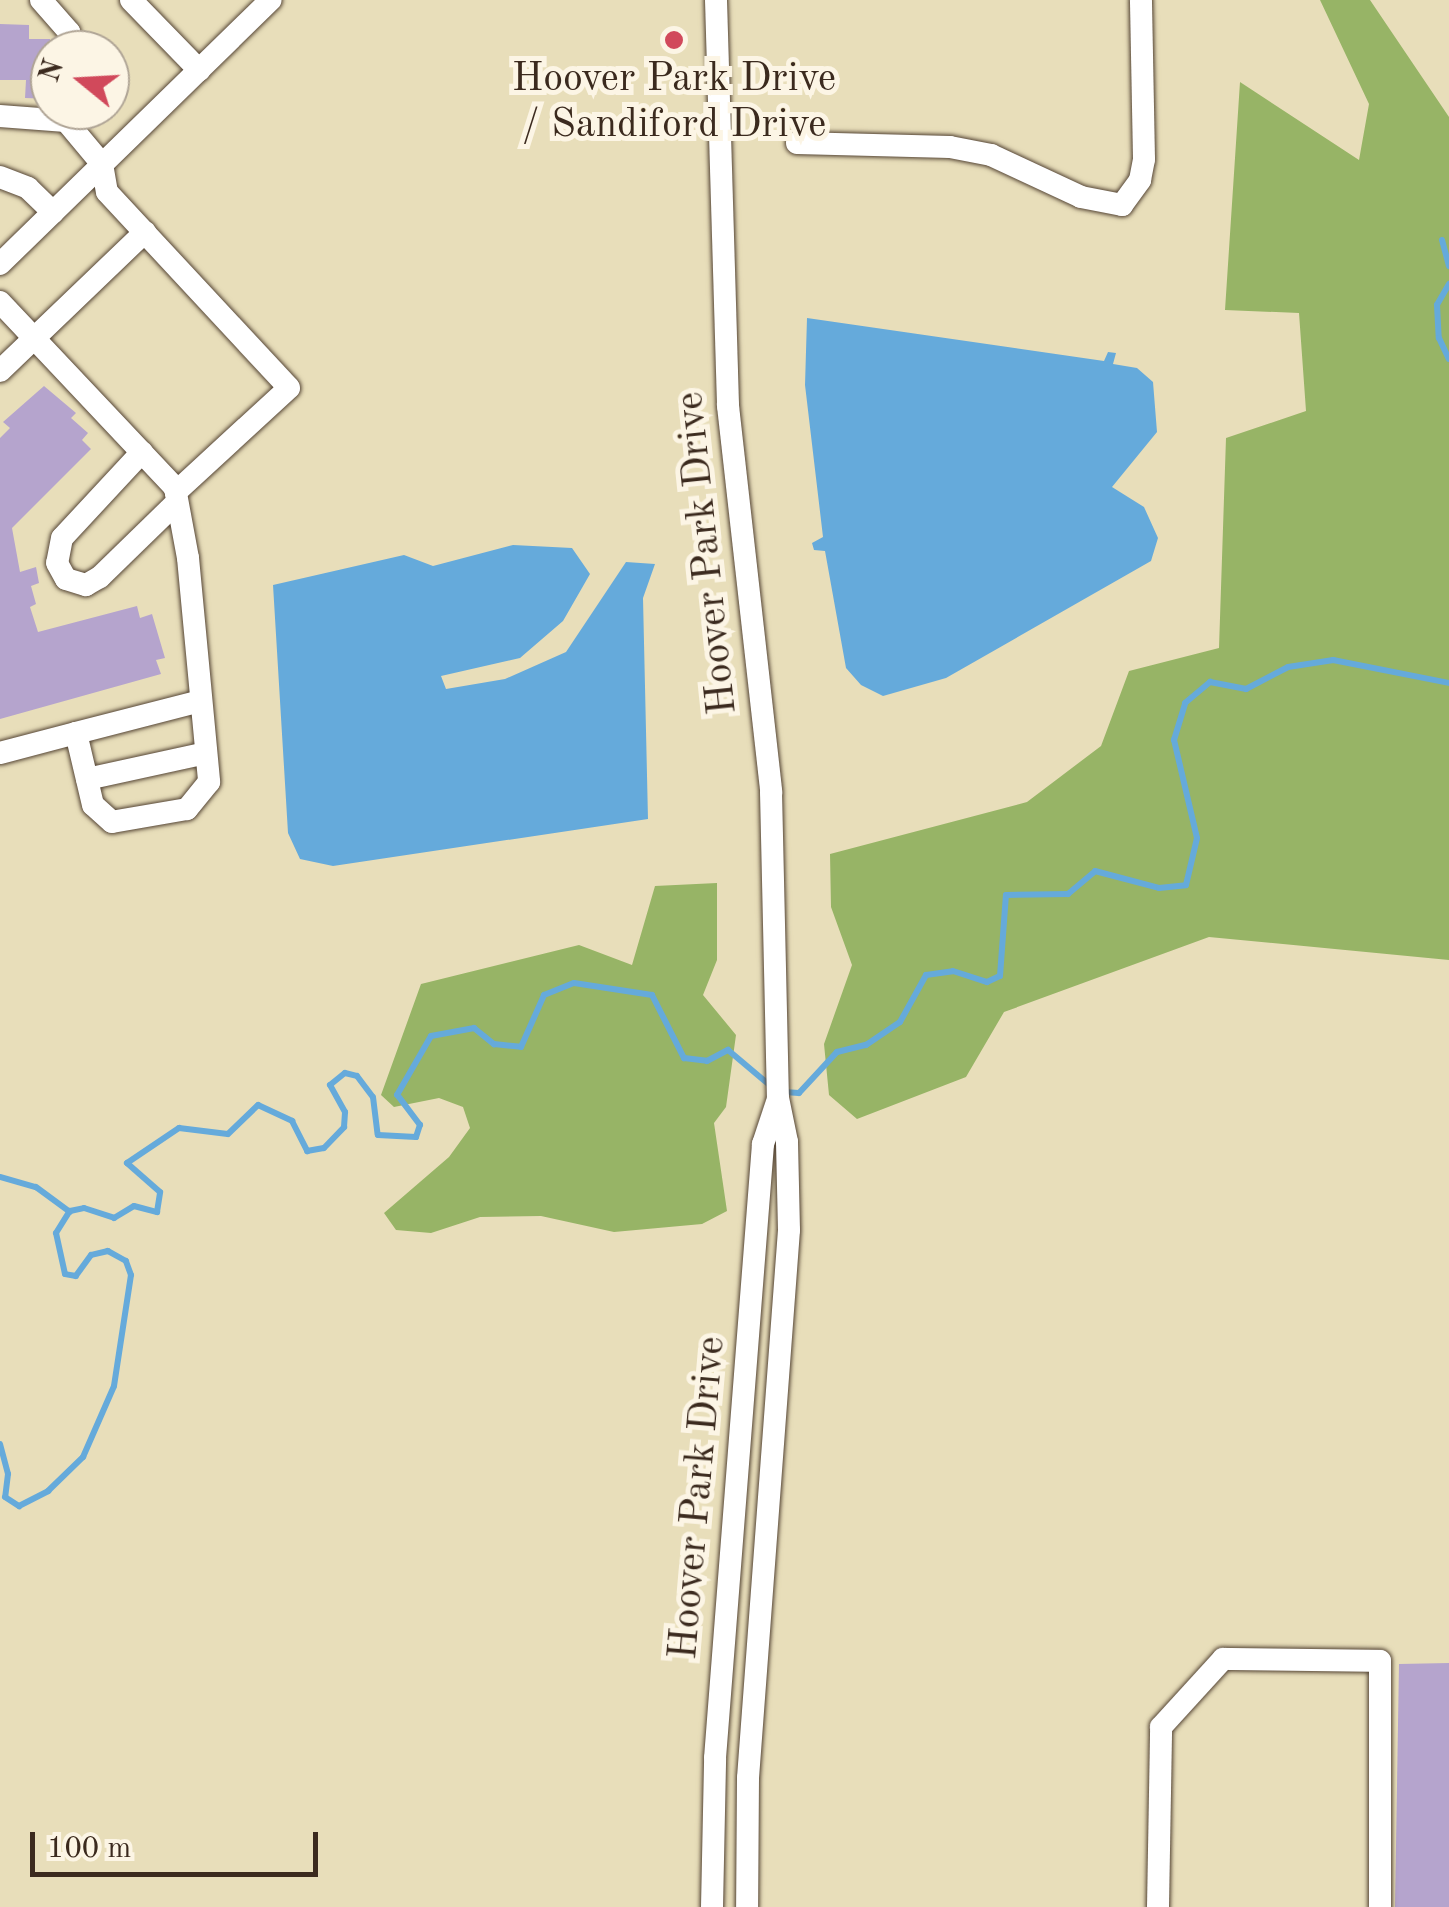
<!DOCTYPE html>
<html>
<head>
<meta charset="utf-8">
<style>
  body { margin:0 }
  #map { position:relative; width:1449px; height:1907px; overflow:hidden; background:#e8deba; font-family:"Old Standard TT",serif }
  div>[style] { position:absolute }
  .forest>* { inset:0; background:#97b466 }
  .water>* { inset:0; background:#65aadb }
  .stream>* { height:6px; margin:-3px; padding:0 3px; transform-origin:3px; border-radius:3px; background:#65aadb }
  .building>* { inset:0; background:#b5a4cd }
  .roads { filter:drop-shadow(0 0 2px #554535) drop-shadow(0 0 2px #554535) }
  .minor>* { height:22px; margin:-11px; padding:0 11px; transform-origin:11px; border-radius:11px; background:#fff }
  .dots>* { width:28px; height:28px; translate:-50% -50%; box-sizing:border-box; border:5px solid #fcf5e5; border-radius:50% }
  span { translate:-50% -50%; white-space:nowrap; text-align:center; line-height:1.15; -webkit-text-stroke:10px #fcf5e5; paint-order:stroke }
  .poi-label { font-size:40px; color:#3b2a1e }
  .street-label { font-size:40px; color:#3b2a1e }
  .north { position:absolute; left:30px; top:30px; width:100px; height:100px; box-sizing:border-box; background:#fcf5e5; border:2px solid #afa495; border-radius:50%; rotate:288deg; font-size:28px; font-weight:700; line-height:40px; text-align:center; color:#3b2a1e }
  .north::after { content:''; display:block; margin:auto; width:35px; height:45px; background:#d1495b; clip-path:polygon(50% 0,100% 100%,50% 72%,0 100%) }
  .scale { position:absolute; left:30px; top:1832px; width:288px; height:45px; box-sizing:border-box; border:5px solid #3b2a1e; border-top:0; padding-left:12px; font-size:30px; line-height:35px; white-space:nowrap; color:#3b2a1e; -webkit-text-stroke:8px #fcf5e5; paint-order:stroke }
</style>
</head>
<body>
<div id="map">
  <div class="forest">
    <div style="clip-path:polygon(1320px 0,1370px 0,1449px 117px,1449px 960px,1209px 937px,1004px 1012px,966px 1077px,857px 1119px,829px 1095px,824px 1044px,852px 965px,831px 907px,830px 854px,1027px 802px,1101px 746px,1129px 671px,1219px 648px,1226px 438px,1306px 411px,1299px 313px,1225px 310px,1240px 82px,1359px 160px,1369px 104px)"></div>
    <div style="clip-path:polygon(717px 883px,717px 960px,703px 995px,736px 1035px,726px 1107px,714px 1123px,727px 1211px,702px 1224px,614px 1232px,541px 1216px,480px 1217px,431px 1233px,396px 1230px,384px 1213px,449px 1157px,470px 1128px,463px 1107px,439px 1098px,394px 1107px,381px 1095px,421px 984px,579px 945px,632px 965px,655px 886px)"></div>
  </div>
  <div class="water">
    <div style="clip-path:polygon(807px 318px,1104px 361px,1108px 352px,1116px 353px,1113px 364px,1137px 368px,1153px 382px,1157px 432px,1112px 487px,1144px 507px,1158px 538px,1151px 561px,946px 678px,883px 696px,861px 685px,846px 668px,825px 551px,814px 550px,812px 543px,823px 537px,805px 385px)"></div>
    <div style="clip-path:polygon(513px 545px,572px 548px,590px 574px,563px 621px,520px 658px,441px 676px,446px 689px,505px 679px,566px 652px,626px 562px,655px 564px,643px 598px,648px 819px,333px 866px,300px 859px,288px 833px,273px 585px,404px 555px,433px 566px)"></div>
  </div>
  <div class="stream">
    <div style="left:1442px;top:240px;width:27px;rotate:75deg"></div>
    <div style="left:1449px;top:284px;width:24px;rotate:120deg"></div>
    <div style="left:1437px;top:305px;width:33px;rotate:87deg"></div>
    <div style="left:1439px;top:338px;width:23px;rotate:65deg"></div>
    <div style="left:784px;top:1092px;width:15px;rotate:4deg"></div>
    <div style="left:799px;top:1093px;width:56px;rotate:-47.2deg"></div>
    <div style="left:837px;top:1052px;width:30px;rotate:-14deg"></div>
    <div style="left:866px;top:1045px;width:41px;rotate:-34.1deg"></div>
    <div style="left:900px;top:1022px;width:54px;rotate:-61deg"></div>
    <div style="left:926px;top:975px;width:27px;rotate:-8deg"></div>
    <div style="left:953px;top:971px;width:36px;rotate:18deg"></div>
    <div style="left:987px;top:982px;width:14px;rotate:-25deg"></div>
    <div style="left:1000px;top:976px;width:81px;rotate:-85.8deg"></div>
    <div style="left:1006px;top:895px;width:62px;rotate:-0.9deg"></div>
    <div style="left:1068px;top:894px;width:35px;rotate:-40deg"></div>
    <div style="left:1095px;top:871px;width:66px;rotate:14.9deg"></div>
    <div style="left:1159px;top:888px;width:27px;rotate:-6deg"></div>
    <div style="left:1186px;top:885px;width:48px;rotate:-76.8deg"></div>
    <div style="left:1197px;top:838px;width:101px;rotate:-103.2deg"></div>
    <div style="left:1174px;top:740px;width:39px;rotate:-73deg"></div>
    <div style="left:1185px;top:703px;width:33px;rotate:-40deg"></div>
    <div style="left:1210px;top:682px;width:37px;rotate:11deg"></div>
    <div style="left:1246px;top:689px;width:47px;rotate:-27.6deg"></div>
    <div style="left:1288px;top:667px;width:46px;rotate:-8.8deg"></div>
    <div style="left:1333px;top:660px;width:118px;rotate:11.2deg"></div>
    <div style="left:0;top:1177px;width:37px;rotate:16deg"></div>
    <div style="left:36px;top:1187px;width:42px;rotate:36.3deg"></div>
    <div style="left:0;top:1444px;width:31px;rotate:75deg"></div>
    <div style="left:8px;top:1474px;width:23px;rotate:97deg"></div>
    <div style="left:5px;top:1497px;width:17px;rotate:33deg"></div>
    <div style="left:19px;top:1506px;width:33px;rotate:-27deg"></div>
    <div style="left:48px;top:1491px;width:49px;rotate:-44.2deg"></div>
    <div style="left:83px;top:1457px;width:77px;rotate:-66.4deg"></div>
    <div style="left:114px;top:1386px;width:112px;rotate:-81.3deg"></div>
    <div style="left:131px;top:1275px;width:15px;rotate:-110deg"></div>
    <div style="left:126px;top:1261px;width:21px;rotate:-151deg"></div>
    <div style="left:108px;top:1251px;width:17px;rotate:167deg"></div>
    <div style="left:91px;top:1255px;width:26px;rotate:126deg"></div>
    <div style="left:76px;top:1276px;width:11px;rotate:-170deg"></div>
    <div style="left:65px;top:1274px;width:42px;rotate:-102.4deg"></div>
    <div style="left:56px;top:1233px;width:26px;rotate:-58deg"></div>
    <div style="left:70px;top:1211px;width:14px;rotate:-12deg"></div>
    <div style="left:84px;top:1208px;width:32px;rotate:18deg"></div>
    <div style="left:114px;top:1218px;width:23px;rotate:-31deg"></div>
    <div style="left:134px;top:1206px;width:24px;rotate:15deg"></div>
    <div style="left:157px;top:1212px;width:20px;rotate:-81deg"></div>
    <div style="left:160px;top:1192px;width:44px;rotate:-138.7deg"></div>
    <div style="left:127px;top:1163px;width:63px;rotate:-33.9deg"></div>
    <div style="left:179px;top:1128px;width:49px;rotate:7deg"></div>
    <div style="left:228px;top:1134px;width:42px;rotate:-44deg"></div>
    <div style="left:258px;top:1105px;width:38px;rotate:25deg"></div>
    <div style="left:292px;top:1121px;width:34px;rotate:63deg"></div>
    <div style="left:307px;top:1151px;width:17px;rotate:-10deg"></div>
    <div style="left:324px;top:1148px;width:29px;rotate:-46deg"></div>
    <div style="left:344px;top:1127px;width:15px;rotate:-86deg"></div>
    <div style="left:345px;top:1112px;width:31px;rotate:-119deg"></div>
    <div style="left:330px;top:1085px;width:19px;rotate:-39deg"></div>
    <div style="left:345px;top:1073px;width:12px;rotate:14deg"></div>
    <div style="left:357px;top:1076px;width:26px;rotate:53deg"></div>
    <div style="left:373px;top:1097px;width:38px;rotate:83deg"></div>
    <div style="left:378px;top:1135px;width:38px;rotate:3deg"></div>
    <div style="left:416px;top:1137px;width:13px;rotate:-72deg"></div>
    <div style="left:420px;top:1125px;width:38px;rotate:-127deg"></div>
    <div style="left:397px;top:1095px;width:68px;rotate:-60deg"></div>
    <div style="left:431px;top:1036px;width:44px;rotate:-10.5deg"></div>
    <div style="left:474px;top:1028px;width:26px;rotate:39deg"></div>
    <div style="left:494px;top:1044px;width:27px;rotate:6deg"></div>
    <div style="left:521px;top:1047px;width:57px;rotate:-66.1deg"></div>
    <div style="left:544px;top:995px;width:32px;rotate:-22deg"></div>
    <div style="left:574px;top:983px;width:79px;rotate:8.7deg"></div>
    <div style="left:652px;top:995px;width:71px;rotate:63.1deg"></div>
    <div style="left:684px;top:1058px;width:23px;rotate:7deg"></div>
    <div style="left:707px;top:1061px;width:24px;rotate:-28deg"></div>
    <div style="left:728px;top:1050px;width:57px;rotate:40.1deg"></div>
  </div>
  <div class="building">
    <div style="clip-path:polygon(0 24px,29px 25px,29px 39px,50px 39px,50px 99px,25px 98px,26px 80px,0 80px)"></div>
    <div style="clip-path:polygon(44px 386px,76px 413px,71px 418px,88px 433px,82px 440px,91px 449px,12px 528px,20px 572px,36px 567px,39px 583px,31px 586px,36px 604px,30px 607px,38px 632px,137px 606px,140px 618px,152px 614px,165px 658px,156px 660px,161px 674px,0 719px,0 438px,10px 428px,3px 422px)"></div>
    <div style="clip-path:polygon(1449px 1663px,1449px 1907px,1395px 1907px,1399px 1664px)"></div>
  </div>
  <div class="roads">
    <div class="minor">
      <div style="left:41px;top:0;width:43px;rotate:48.8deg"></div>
      <div style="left:69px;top:32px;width:18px;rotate:81deg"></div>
      <div style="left:131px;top:0;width:98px;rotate:45.8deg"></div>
      <div style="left:716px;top:0;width:406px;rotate:88.3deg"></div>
      <div style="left:728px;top:406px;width:388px;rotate:83.6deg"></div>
      <div style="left:771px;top:792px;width:306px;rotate:88.7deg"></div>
      <div style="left:778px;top:1098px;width:45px;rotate:78.4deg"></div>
      <div style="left:787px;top:1142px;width:88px;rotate:88.7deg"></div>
      <div style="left:789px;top:1230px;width:550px;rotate:94.28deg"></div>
      <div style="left:748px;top:1778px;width:129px;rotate:90.4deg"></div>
      <div style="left:0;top:116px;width:66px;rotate:4.3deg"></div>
      <div style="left:66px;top:121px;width:56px;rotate:50.1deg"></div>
      <div style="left:102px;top:164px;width:28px;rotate:80deg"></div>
      <div style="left:107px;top:192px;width:267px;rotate:47.1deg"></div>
      <div style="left:289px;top:388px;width:154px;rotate:137.4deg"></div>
      <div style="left:797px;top:143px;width:153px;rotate:1.5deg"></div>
      <div style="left:950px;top:147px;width:42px;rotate:11deg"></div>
      <div style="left:991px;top:155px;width:99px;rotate:25deg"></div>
      <div style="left:1081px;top:197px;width:42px;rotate:11deg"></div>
      <div style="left:1122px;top:205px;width:31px;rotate:-54deg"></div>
      <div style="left:1140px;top:180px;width:21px;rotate:-79deg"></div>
      <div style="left:1144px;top:159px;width:159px;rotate:-91.1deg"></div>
      <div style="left:0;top:177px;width:30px;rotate:21deg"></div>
      <div style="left:28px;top:188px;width:35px;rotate:44deg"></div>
      <div style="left:0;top:264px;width:378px;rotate:-44.3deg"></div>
      <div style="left:0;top:302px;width:255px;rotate:46.7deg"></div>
      <div style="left:175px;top:488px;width:71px;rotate:79.5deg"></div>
      <div style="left:188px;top:558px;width:225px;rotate:84.6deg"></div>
      <div style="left:209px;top:782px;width:35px;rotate:129deg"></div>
      <div style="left:187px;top:809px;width:76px;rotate:170.2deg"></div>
      <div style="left:112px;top:822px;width:25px;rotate:-138deg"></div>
      <div style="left:93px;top:805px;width:74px;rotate:-103.3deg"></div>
      <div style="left:76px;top:733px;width:129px;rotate:-14.4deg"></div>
      <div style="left:0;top:371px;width:201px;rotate:-43.8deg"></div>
      <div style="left:142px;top:452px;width:117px;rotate:132.9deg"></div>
      <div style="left:62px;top:538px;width:25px;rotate:101deg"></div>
      <div style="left:57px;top:563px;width:18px;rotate:61deg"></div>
      <div style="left:66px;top:579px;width:21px;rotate:17deg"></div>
      <div style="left:86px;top:585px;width:16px;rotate:-30deg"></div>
      <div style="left:100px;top:577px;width:107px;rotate:-44.2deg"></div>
      <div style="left:0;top:753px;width:79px;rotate:-14.7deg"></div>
      <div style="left:87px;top:779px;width:122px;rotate:-12.3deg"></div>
      <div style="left:712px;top:1907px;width:149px;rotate:-88.8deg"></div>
      <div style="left:715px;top:1758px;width:616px;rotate:-85.53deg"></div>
      <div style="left:763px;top:1144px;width:44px;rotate:-71.6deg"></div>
      <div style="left:1158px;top:1907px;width:180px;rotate:-89deg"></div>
      <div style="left:1161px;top:1727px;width:92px;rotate:-47.6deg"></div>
      <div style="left:1223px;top:1659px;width:157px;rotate:0.7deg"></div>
      <div style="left:1380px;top:1661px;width:246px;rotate:90deg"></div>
    </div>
  </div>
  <div class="dots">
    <div style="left:674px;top:40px;background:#d1495b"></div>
  </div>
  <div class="poi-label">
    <span style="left:674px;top:103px">Hoover Park Drive<br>/ Sandiford Drive</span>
  </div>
  <div class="street-label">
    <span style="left:708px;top:553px;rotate:-96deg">Hoover Park Drive</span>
    <span style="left:699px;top:1498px;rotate:-85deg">Hoover Park Drive</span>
  </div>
  <div class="north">N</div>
  <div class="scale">100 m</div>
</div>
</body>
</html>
